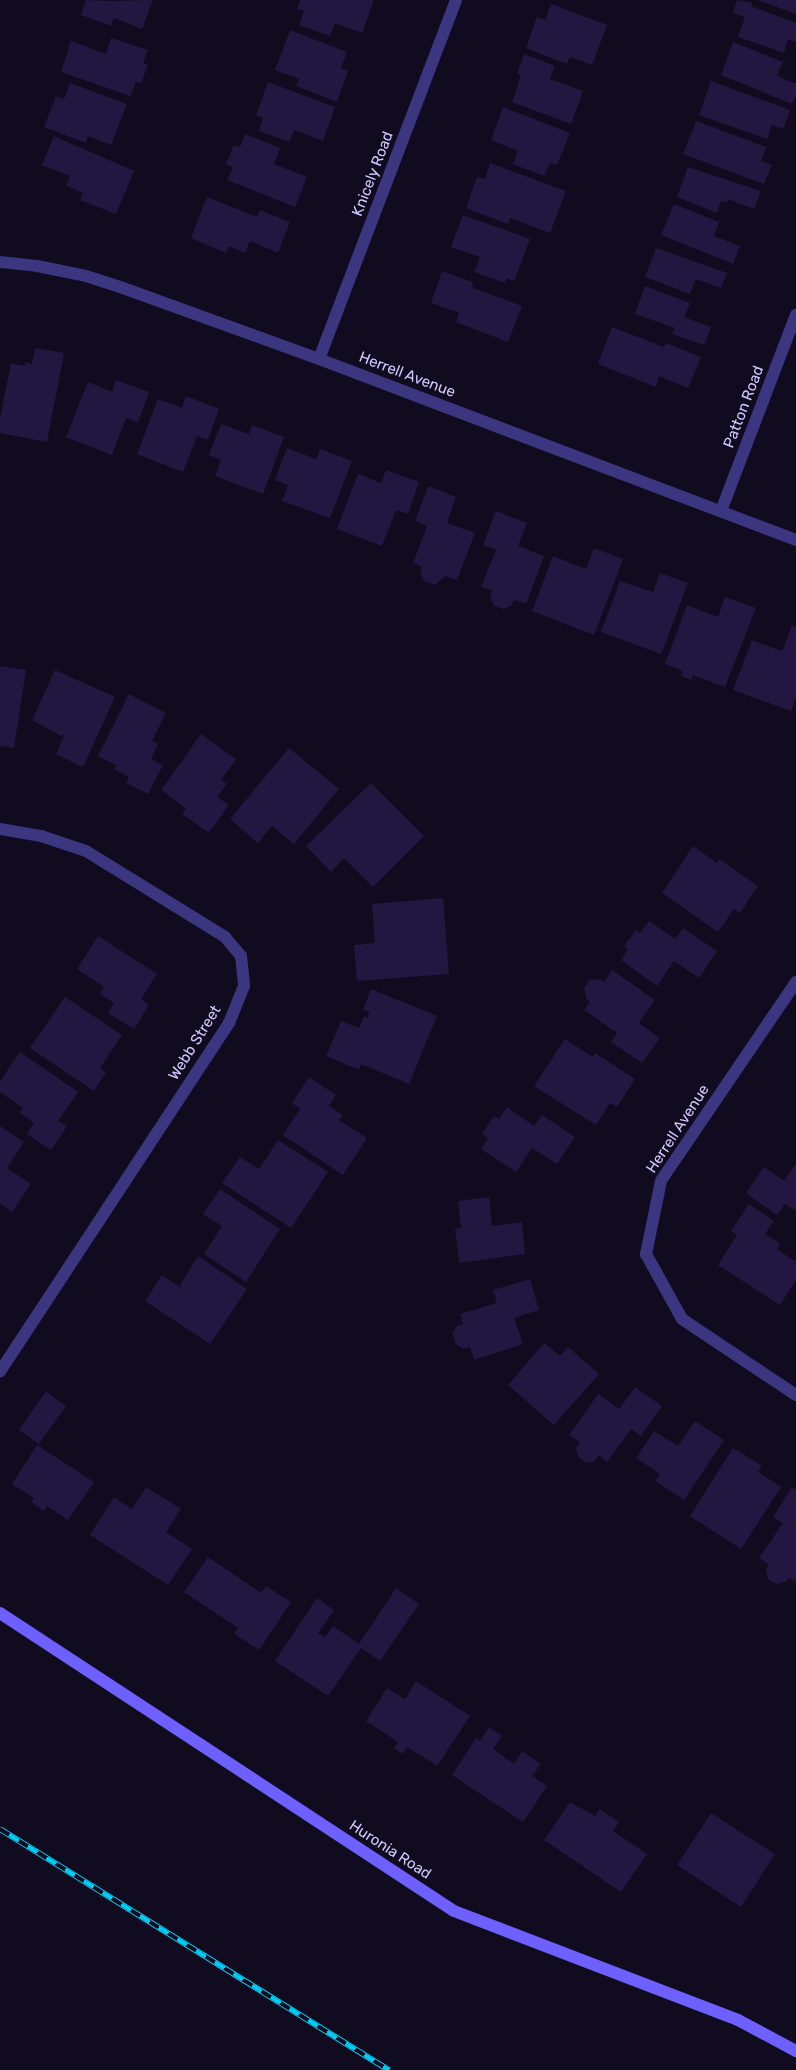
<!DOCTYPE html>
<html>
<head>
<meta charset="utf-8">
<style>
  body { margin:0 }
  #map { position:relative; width:796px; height:2070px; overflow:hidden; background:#100b1e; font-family:Rubik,sans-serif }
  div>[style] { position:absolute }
  .building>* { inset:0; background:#221740 }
  .minor>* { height:12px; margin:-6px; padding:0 6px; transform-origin:6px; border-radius:6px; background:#3c357f }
  .secondary>* { height:12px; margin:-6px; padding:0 6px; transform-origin:6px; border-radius:6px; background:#6d60ff }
  .rail>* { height:5.5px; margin-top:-2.75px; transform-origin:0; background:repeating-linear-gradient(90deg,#100b1e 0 11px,#00ccf4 0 22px); box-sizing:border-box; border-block:1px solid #00ccf4 }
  span { translate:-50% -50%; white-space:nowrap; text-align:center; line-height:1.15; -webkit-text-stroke:5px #100b1e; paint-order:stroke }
  .street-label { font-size:15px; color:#d2c9ff }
</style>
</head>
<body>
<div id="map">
  <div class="building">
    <div style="clip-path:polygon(86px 0,107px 1px,153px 0,142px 29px,114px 18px,111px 26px,81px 15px)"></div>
    <div style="clip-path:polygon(300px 0,374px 0,362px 33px,335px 23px,330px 36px,299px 25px,304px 11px,297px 9px)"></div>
    <div style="clip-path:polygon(737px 0,752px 3px,751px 6px,796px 23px,796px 42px,788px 39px,784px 53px,738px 37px,745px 17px,733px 13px)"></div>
    <div style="clip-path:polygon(758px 0,796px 0,796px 14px)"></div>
    <div style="clip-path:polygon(551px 4px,607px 25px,592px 65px,570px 57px,567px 64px,526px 48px,537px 17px,545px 20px)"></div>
    <div style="clip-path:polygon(290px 30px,347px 52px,341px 68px,348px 71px,337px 102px,296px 86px,299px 79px,275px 70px)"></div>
    <div style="clip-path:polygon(111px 38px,148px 50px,143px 63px,148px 65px,141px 83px,136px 82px,130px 96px,61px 72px,71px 41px,106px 54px)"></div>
    <div style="clip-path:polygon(733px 42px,783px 62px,777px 76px,796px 84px,796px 95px,792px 104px,721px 75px)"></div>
    <div style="clip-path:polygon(524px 54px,555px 66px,550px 79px,583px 91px,571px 124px,512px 102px,521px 75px,517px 74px)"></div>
    <div style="clip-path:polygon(711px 81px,790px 110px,783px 129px,772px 125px,767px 139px,699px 115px)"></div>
    <div style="clip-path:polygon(268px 82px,335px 107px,323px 141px,294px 130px,289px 142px,259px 131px,263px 118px,256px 115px)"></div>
    <div style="clip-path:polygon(70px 83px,127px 104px,111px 145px,88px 136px,86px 143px,44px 127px,56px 96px,64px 99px)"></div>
    <div style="clip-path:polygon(503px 107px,570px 133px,557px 165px,550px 163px,544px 176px,513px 164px,518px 151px,491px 140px)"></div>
    <div style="clip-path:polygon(696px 121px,766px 147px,761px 161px,772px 165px,764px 184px,683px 154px)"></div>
    <div style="clip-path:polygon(245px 134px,280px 148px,274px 164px,307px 177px,295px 207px,227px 180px,233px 167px,226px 164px,234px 145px,240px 147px)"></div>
    <div style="clip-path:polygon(54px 136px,134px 171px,116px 214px,80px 200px,83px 193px,66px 186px,70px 176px,42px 165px)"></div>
    <div style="clip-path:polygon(490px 163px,566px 191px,550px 233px,510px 218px,508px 224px,466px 208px,477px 177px,485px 179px)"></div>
    <div style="clip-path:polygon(688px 167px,761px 191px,754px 209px,728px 199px,727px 203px,721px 201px,717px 213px,677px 197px)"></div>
    <div style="clip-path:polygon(207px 197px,257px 217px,260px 210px,290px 222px,278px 253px,250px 241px,245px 253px,229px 246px,226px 253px,191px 238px)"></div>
    <div style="clip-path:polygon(674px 204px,719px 222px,714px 236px,740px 246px,733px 264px,661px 235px)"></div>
    <div style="clip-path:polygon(463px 215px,530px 239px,514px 281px,507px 278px,505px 283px,474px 272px,480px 257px,451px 247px)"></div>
    <div style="clip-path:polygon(656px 248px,727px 273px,721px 288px,696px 279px,690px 294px,645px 277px)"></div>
    <div style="clip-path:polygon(442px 271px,472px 282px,473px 288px,522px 306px,508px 342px,456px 322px,459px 313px,431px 303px)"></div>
    <div style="clip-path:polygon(645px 286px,690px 303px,684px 317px,711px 327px,704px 345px,672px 334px,675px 328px,635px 314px)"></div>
    <div style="clip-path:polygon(612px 327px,664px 347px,666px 343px,701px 357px,688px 388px,659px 376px,656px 387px,598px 364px)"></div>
    <div style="clip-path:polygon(35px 348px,64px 353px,47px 442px,0 433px,0 418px,11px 363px,25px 366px,25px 362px,32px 364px)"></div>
    <div style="clip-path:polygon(116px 380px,149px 392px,138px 423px,126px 418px,112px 455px,66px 437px,88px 382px,112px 392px)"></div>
    <div style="clip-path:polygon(186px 396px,219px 409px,208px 440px,197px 436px,183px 472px,137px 454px,158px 399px,182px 408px)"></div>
    <div style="clip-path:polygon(221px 424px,249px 434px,252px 425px,284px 437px,263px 494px,215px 476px,221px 460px,209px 455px)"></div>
    <div style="clip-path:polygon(287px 448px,316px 459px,320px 449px,352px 461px,330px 518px,282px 501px,288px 485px,275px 480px)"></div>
    <div style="clip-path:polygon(386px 470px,419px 482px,408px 514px,396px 510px,382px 546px,337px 529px,358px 474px,381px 483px)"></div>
    <div style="clip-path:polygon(428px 486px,456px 497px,447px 523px,475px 533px,457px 580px,445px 576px,435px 585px,424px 581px,420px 573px,422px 567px,413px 563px,427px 526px,415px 521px)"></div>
    <div style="clip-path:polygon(496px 511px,527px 523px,518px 546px,544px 556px,526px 604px,514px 600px,512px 605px,503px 609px,494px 606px,490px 597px,492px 591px,481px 587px,496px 550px,483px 545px)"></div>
    <div style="clip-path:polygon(594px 548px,623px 559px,594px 635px,532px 611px,553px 556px,586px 569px)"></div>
    <div style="clip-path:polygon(660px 573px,688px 583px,661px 654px,601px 632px,620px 581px,653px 592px)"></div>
    <div style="clip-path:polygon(725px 597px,756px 608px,725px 687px,693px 675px,691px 680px,681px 676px,682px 671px,665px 664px,687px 605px,718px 617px)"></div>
    <div style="clip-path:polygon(792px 625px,796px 627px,796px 697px,791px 711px,733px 690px,752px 640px,782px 651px)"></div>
    <div style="clip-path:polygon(0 666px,26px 670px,14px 748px,0 746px)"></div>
    <div style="clip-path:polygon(55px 670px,115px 697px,83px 767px,56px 754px,65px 734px,61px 736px,32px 720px)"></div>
    <div style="clip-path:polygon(129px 694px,166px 713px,152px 741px,158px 744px,151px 759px,163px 765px,148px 794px,126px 783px,129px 777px,114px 769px,116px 765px,98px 756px)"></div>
    <div style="clip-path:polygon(201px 734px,236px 759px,221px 780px,227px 784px,217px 797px,229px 805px,209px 833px,182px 814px,186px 808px,161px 790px)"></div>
    <div style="clip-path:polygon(289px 748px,339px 789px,294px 844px,272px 826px,258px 843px,230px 819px)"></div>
    <div style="clip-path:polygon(371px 783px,424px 836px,373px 887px,344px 858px,331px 872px,306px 846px)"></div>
    <div style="clip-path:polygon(693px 846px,717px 863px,719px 859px,758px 886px,740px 913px,734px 909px,718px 932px,662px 893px)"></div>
    <div style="clip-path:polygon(443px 898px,449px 974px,357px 981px,354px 945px,375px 943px,372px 904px)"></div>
    <div style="clip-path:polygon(649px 921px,675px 939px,683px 928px,717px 951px,699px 978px,674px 961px,657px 986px,621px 960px,628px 949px,624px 946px,636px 930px,640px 933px)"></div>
    <div style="clip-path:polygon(98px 936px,157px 974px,141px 999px,149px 1005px,134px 1029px,108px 1013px,114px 1003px,100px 994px,104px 987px,77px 969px)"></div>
    <div style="clip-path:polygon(612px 970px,655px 1000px,639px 1023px,660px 1038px,642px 1063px,611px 1042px,617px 1033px,584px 1010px,590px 1002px,586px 998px,584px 988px,590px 980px,600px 979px,604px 982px)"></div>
    <div style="clip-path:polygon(371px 989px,437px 1016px,409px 1084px,361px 1064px,359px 1070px,326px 1056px,341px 1021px,359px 1028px,364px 1016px,367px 1018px,370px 1012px,363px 1010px)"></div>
    <div style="clip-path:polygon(65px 997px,122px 1035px,100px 1068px,106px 1072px,94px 1091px,30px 1048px)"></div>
    <div style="clip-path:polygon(565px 1039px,593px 1057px,595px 1053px,635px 1079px,617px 1107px,610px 1103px,596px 1125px,534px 1086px)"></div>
    <div style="clip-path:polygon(20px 1052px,78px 1092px,58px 1121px,67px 1126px,51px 1150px,27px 1134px,34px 1123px,20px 1113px,23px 1108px,0 1092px,0 1081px)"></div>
    <div style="clip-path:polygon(309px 1077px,336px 1095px,329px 1106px,343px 1115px,339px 1120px,367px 1138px,343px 1175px,283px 1135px,300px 1109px,292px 1103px)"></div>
    <div style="clip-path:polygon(507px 1107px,534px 1126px,542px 1115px,575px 1137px,557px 1164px,532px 1148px,516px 1172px,481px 1149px,488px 1138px,482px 1134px,494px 1116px,499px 1119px)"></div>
    <div style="clip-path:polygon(0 1126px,24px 1142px,7px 1168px,31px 1184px,12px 1212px,0 1203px)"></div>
    <div style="clip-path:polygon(278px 1140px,328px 1172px,291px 1228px,222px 1183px,240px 1157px,259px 1169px)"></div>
    <div style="clip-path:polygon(796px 1163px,796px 1211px,785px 1204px,777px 1215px,746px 1193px,764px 1167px,784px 1181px)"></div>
    <div style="clip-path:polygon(220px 1189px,280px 1229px,246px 1282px,204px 1254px,222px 1226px,203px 1214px)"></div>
    <div style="clip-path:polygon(489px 1197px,492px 1226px,522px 1222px,525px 1254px,459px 1263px,455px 1229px,461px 1228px,458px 1201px)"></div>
    <div style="clip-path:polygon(749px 1204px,774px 1221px,765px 1234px,780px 1244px,777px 1249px,796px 1262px,796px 1280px,780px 1305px,718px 1265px,737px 1235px,731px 1231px)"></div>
    <div style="clip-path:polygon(198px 1256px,247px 1289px,210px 1344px,145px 1301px,162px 1275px,181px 1288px,180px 1285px)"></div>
    <div style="clip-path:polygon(530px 1279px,539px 1310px,514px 1318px,523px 1344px,474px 1360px,470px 1347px,463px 1349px,456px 1344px,452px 1333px,457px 1326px,463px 1324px,460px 1314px,497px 1303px,493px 1290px)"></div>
    <div style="clip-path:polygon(544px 1343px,560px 1356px,568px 1347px,599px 1374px,554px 1425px,508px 1385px)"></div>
    <div style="clip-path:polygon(635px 1387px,662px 1406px,641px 1436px,631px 1429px,607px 1462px,599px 1455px,595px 1461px,586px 1463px,578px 1456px,576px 1448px,580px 1442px,569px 1435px,598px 1394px,619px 1409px)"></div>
    <div style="clip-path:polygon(46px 1391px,66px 1406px,39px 1444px,19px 1430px)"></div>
    <div style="clip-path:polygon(695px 1421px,724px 1440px,684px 1500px,655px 1481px,660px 1474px,636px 1458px,654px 1431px,678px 1446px)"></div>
    <div style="clip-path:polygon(37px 1445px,94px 1482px,68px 1520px,47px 1506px,44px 1511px,31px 1502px,34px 1498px,12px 1484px)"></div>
    <div style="clip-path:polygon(733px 1448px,762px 1466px,758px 1472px,781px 1487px,741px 1549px,690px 1516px)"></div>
    <div style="clip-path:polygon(146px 1487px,181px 1509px,166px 1532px,192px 1549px,168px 1585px,90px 1535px,114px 1497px,132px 1509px)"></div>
    <div style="clip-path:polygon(792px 1487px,796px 1490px,796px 1582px,789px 1578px,785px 1582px,776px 1584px,768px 1579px,766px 1569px,769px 1565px,759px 1558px,783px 1523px,773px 1517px)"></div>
    <div style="clip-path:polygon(208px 1557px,261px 1593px,266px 1586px,291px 1602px,259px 1650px,234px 1634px,238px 1628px,184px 1592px)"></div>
    <div style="clip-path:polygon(396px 1588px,419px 1604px,380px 1661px,361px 1648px,328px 1696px,275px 1661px,317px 1598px,334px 1610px,318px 1633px,325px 1637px,333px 1626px,359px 1644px)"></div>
    <div style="clip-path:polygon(416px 1681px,470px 1716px,437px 1766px,407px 1747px,403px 1754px,394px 1748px,398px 1742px,366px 1721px,387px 1688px,405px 1699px)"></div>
    <div style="clip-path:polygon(489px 1727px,502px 1736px,493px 1749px,514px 1764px,522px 1751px,541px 1764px,532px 1776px,547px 1786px,523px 1822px,452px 1775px,476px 1738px,480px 1741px)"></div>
    <div style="clip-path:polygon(570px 1802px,595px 1816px,600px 1809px,619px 1822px,613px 1831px,647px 1854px,621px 1892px,544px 1840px)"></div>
    <div style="clip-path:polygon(711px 1813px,775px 1854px,741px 1907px,677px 1865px)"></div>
  </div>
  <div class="minor">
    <div style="left:0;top:262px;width:37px;rotate:6deg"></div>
    <div style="left:37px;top:266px;width:50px;rotate:11.5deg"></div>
    <div style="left:86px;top:276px;width:39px;rotate:18deg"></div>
    <div style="left:123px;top:288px;width:208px;rotate:19.9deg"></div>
    <div style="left:319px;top:359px;width:510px;rotate:20.78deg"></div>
    <div style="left:319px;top:359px;width:384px;rotate:-69.1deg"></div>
    <div style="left:721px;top:511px;width:210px;rotate:-69.1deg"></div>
    <div style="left:0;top:829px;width:42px;rotate:9.7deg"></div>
    <div style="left:41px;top:836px;width:47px;rotate:18.4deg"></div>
    <div style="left:86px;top:851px;width:163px;rotate:31.7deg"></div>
    <div style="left:225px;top:937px;width:25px;rotate:50deg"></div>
    <div style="left:241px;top:956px;width:30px;rotate:84deg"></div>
    <div style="left:244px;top:986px;width:40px;rotate:112deg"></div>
    <div style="left:229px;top:1023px;width:417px;rotate:123.3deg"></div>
    <div style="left:796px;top:982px;width:240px;rotate:124.2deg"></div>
    <div style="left:661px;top:1181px;width:75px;rotate:101.6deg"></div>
    <div style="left:646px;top:1254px;width:74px;rotate:61deg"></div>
    <div style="left:682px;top:1319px;width:137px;rotate:33.7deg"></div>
  </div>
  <div class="secondary">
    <div style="left:0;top:1613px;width:543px;rotate:33.28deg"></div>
    <div style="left:454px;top:1911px;width:304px;rotate:21deg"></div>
    <div style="left:738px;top:2020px;width:66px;rotate:28.1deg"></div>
  </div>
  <div class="rail">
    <div style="left:0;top:1829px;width:458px;rotate:31.8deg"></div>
  </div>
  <div class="street-label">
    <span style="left:373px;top:174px;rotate:-69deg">Knicely Road</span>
    <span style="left:407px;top:375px;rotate:21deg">Herrell Avenue</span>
    <span style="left:744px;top:407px;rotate:-69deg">Patton Road</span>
    <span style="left:195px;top:1043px;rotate:-58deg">Webb Street</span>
    <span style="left:678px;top:1129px;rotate:-57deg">Herrell Avenue</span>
    <span style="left:390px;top:1850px;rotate:33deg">Huronia Road</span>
  </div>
</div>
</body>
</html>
